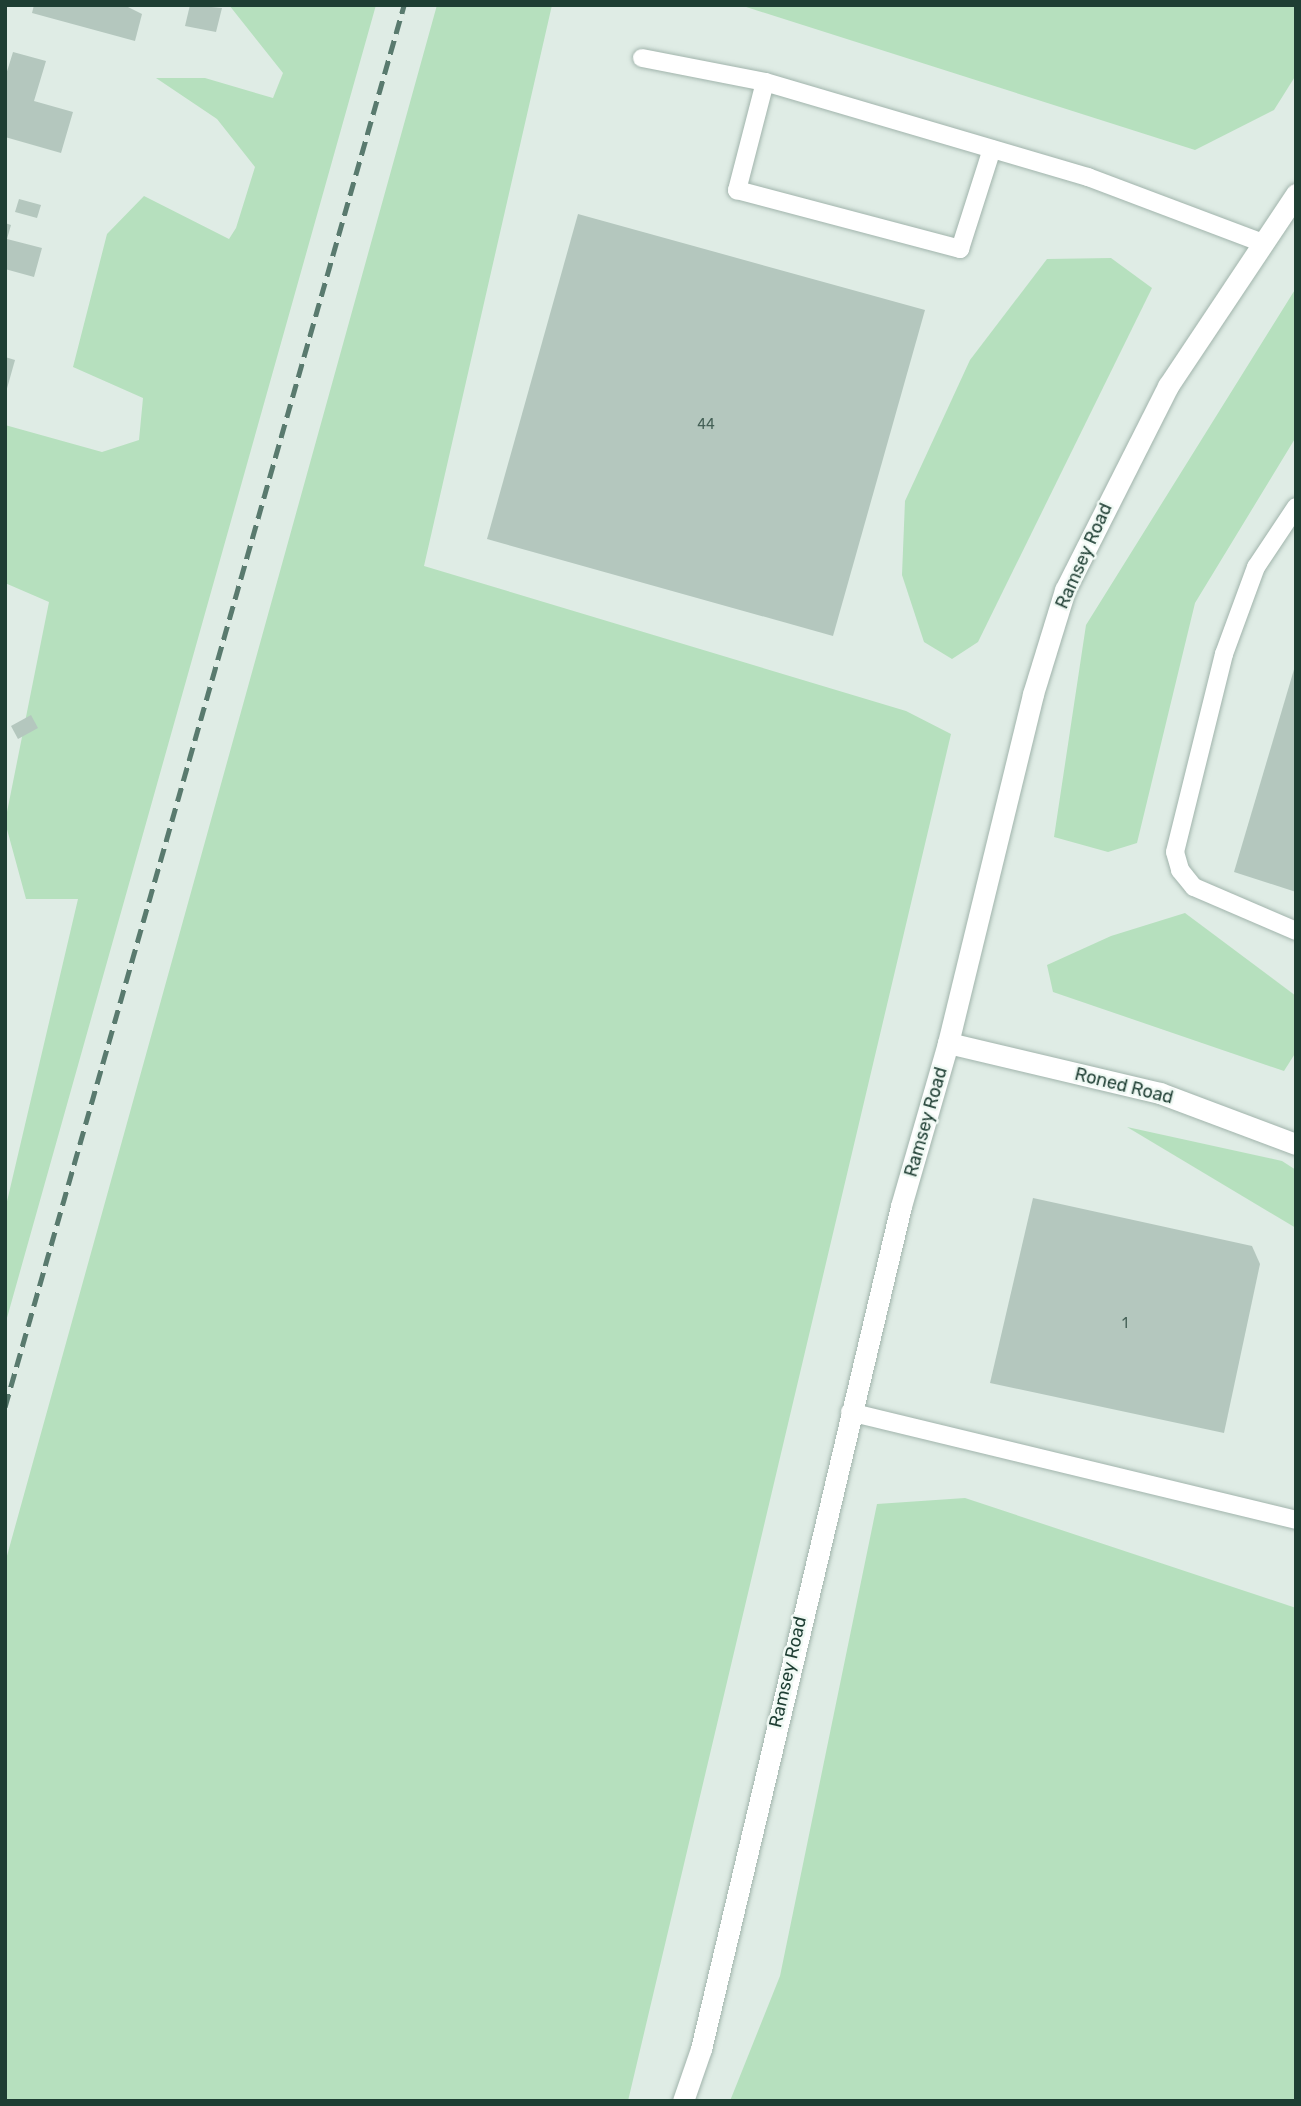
<!DOCTYPE html>
<html>
<head>
<meta charset="utf-8">
<style>
  body { margin:0 }
  #map { position:relative; width:1301px; height:2106px; overflow:hidden; background:#dfece5; font-family:Rubik,sans-serif }
  div>[style] { position:absolute }
  .green>* { inset:0; background:#b6e0be }
  .building>* { inset:0; background:#b4c7be }
  .roads { filter:drop-shadow(0 0 2px #a1b4ac) drop-shadow(0 0 2px #a1b4ac) }
  .service>* { height:18px; margin:-9px; padding:0 9px; transform-origin:9px; border-radius:9px; background:#fff }
  .minor>* { height:21px; margin:-10.5px; padding:0 10.5px; transform-origin:10.5px; border-radius:10.5px; background:#fff }
  .rail>* { height:5px; margin-top:-2.5px; transform-origin:0; background:repeating-linear-gradient(90deg,#597a6e 0 14px,transparent 0 21px) }
  span { translate:-50% -50%; white-space:nowrap; text-align:center; line-height:1.15; -webkit-text-stroke:5px #f0f9f4; paint-order:stroke }
  .number-label { font-size:14px; color:#446056 }
  .number-label span { -webkit-text-stroke-width:0 }
  .street-label { font-size:18px; color:#1e3e33 }
  .frame { position:absolute; inset:0; border:7px solid #1e3e33; pointer-events:none }
</style>
</head>
<body>
<div id="map">
  <div class="green">
    <div style="clip-path:polygon(229px 5px,376px 5px,5px 1325px,5px 1210px,78px 899px,26px 899px,5px 822px,49px 602px,5px 583px,5px 425px,102px 452px,139px 440px,143px 398px,73px 367px,107px 234px,144px 196px,229px 239px,236px 228px,255px 167px,217px 119px,156px 78px,205px 78px,273px 98px,283px 73px)"></div>
    <div style="clip-path:polygon(437px 5px,552px 5px,424px 566px,906px 711px,951px 734px,628px 2101px,5px 2101px,5px 1563px)"></div>
    <div style="clip-path:polygon(740px 5px,1296px 5px,1296px 75px,1274px 110px,1195px 150px)"></div>
    <div style="clip-path:polygon(1111px 258px,1152px 288px,978px 642px,952px 659px,924px 642px,902px 575px,905px 501px,970px 360px,1047px 259px)"></div>
    <div style="clip-path:polygon(1296px 288px,1296px 437px,1195px 603px,1137px 843px,1108px 852px,1054px 837px,1086px 625px)"></div>
    <div style="clip-path:polygon(1185px 913px,1296px 996px,1296px 1052px,1284px 1071px,1053px 992px,1047px 965px,1111px 936px)"></div>
    <div style="clip-path:polygon(1127px 1127px,1282px 1161px,1296px 1170px,1296px 1228px)"></div>
    <div style="clip-path:polygon(965px 1498px,1296px 1608px,1296px 2101px,730px 2101px,780px 1976px,877px 1504px)"></div>
  </div>
  <div class="building">
    <div style="clip-path:polygon(34px 5px,124px 5px,142px 14px,135px 41px,32px 13px)"></div>
    <div style="clip-path:polygon(190px 5px,222px 8px,216px 32px,185px 26px)"></div>
    <div style="clip-path:polygon(13px 52px,46px 61px,34px 101px,73px 112px,61px 153px,5px 137px,5px 78px)"></div>
    <div style="clip-path:polygon(19px 199px,41px 205px,37px 218px,15px 212px)"></div>
    <div style="clip-path:polygon(578px 214px,925px 310px,833px 636px,487px 539px)"></div>
    <div style="clip-path:polygon(5px 223px,11px 225px,7px 239px,42px 248px,34px 277px,5px 269px)"></div>
    <div style="clip-path:polygon(5px 357px,15px 360px,6px 392px,5px 392px)"></div>
    <div style="clip-path:polygon(1295px 666px,1296px 667px,1296px 892px,1234px 872px)"></div>
    <div style="clip-path:polygon(31px 715px,38px 728px,18px 739px,11px 726px)"></div>
    <div style="clip-path:polygon(1033px 1198px,1252px 1246px,1260px 1264px,1224px 1433px,990px 1383px)"></div>
  </div>
  <div class="roads">
    <div class="service">
      <div style="left:642px;top:58px;width:125px;rotate:11deg"></div>
      <div style="left:765px;top:82px;width:337px;rotate:16.4deg"></div>
      <div style="left:1088px;top:177px;width:187px;rotate:20.7deg"></div>
      <div style="left:765px;top:82px;width:112px;rotate:104.5deg"></div>
      <div style="left:737px;top:190px;width:231px;rotate:14.8deg"></div>
      <div style="left:960px;top:249px;width:105px;rotate:-72.3deg"></div>
      <div style="left:1296px;top:507px;width:72px;rotate:123.7deg"></div>
      <div style="left:1256px;top:567px;width:93px;rotate:110.2deg"></div>
      <div style="left:1224px;top:654px;width:204px;rotate:103.9deg"></div>
      <div style="left:1175px;top:852px;width:19px;rotate:74deg"></div>
      <div style="left:1180px;top:870px;width:22px;rotate:51deg"></div>
      <div style="left:1194px;top:887px;width:111px;rotate:23.3deg"></div>
      <div style="left:850px;top:1412px;width:459px;rotate:13.6deg"></div>
    </div>
    <div class="minor">
      <div style="left:948px;top:1043px;width:218px;rotate:13.3deg"></div>
      <div style="left:1160px;top:1093px;width:145px;rotate:20.6deg"></div>
      <div style="left:683px;top:2101px;width:55px;rotate:-70.9deg"></div>
      <div style="left:701px;top:2049px;width:866px;rotate:-76.65deg"></div>
      <div style="left:901px;top:1206px;width:170px;rotate:-73.9deg"></div>
      <div style="left:948px;top:1043px;width:359px;rotate:-76.3deg"></div>
      <div style="left:1033px;top:694px;width:109px;rotate:-72.9deg"></div>
      <div style="left:1065px;top:590px;width:229px;rotate:-63.2deg"></div>
      <div style="left:1168px;top:386px;width:231px;rotate:-56.3deg"></div>
    </div>
  </div>
  <div class="rail">
    <div style="left:5px;top:1407px;width:1458px;rotate:-74.11deg"></div>
  </div>
  <div class="number-label">
    <span style="left:706px;top:425px">44</span>
    <span style="left:1125px;top:1324px">1</span>
  </div>
  <div class="street-label">
    <span style="left:1084px;top:556px;rotate:-66deg">Ramsey Road</span>
    <span style="left:1124px;top:1086px;rotate:14deg">Roned Road</span>
    <span style="left:926px;top:1122px;rotate:-74deg">Ramsey Road</span>
    <span style="left:788px;top:1672px;rotate:-77deg">Ramsey Road</span>
  </div>
  <div class="frame"></div>
</div>
</body>
</html>
